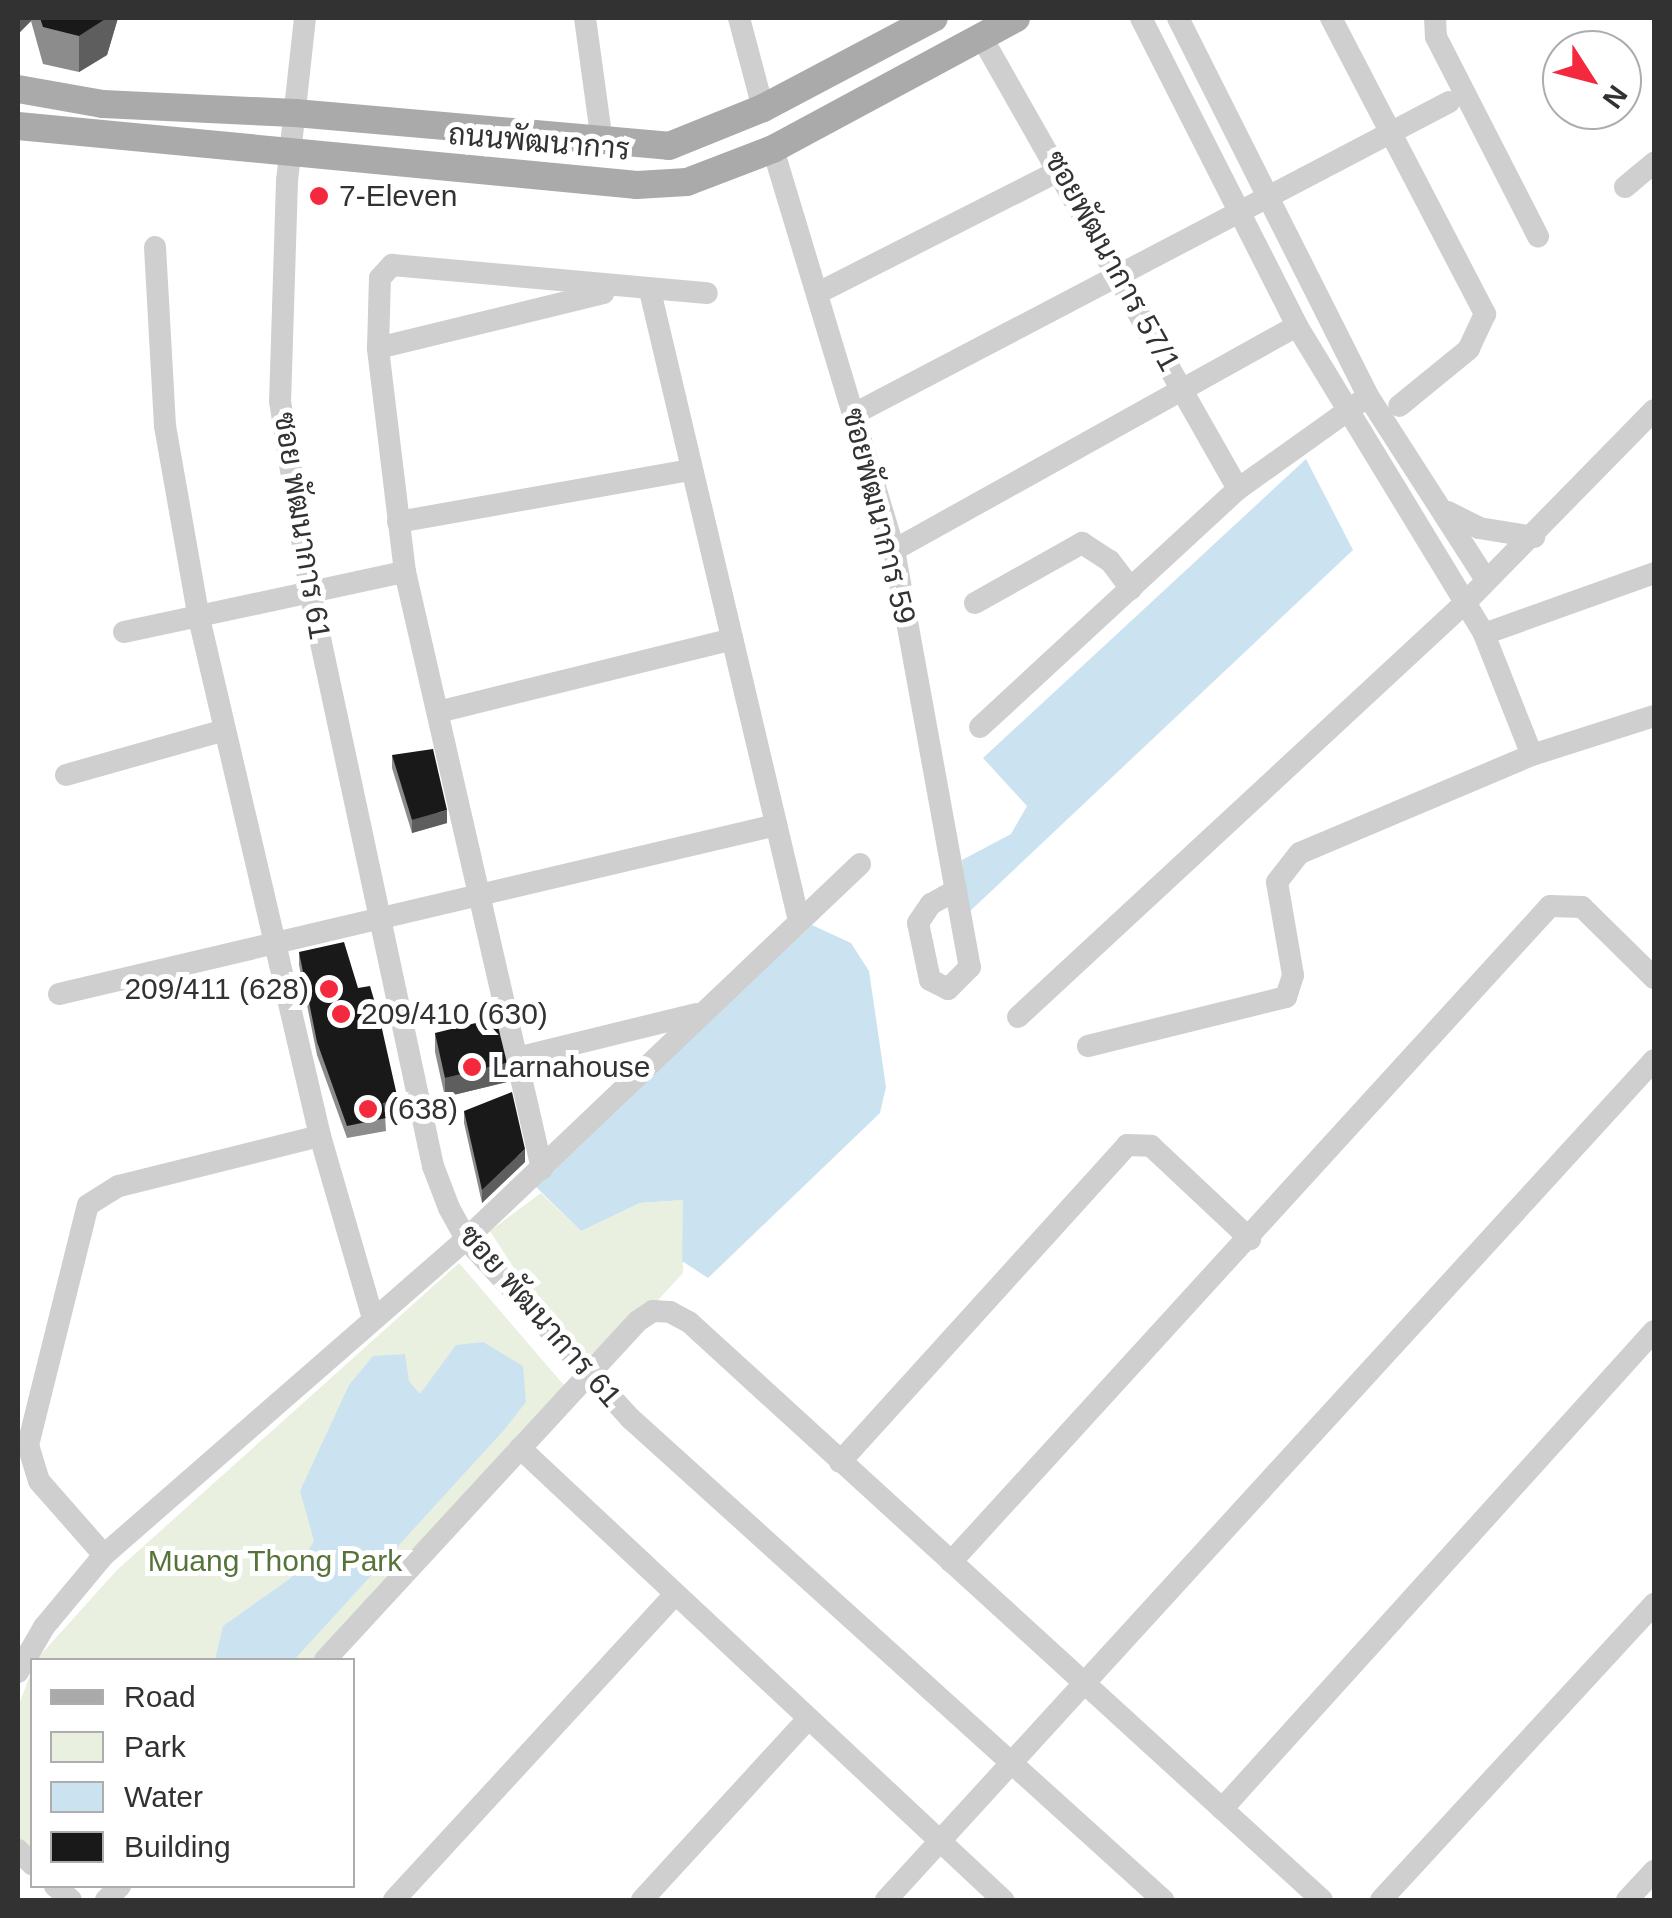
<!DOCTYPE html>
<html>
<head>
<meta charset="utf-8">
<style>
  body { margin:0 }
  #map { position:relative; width:1672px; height:1918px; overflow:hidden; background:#fff; font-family:Arial,Sarabun,sans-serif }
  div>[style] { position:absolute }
  .green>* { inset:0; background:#e9f0e0 }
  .water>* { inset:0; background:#cbe3f0 }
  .minor>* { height:22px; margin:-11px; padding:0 11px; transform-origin:11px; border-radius:11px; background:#cfcfcf }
  .major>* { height:28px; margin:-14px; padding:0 14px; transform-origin:14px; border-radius:14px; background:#aaa }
  .wall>* { inset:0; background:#8c8c8c }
  .shaded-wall>* { inset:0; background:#5e5e5e }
  .building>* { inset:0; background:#191919 }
  .dots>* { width:28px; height:28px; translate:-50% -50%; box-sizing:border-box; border:5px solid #fff; border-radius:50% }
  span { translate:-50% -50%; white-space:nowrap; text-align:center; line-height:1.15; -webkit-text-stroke:10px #fff; paint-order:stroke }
  .street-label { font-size:30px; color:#323232 }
  .poi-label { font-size:30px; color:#323232 }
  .left { translate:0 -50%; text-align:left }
  .right { translate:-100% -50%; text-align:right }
  .park-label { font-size:30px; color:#56733a }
  .frame { position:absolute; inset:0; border:20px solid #323232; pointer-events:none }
  .legend { position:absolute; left:30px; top:1658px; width:325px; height:230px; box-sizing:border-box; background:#fff; border:2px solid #adadad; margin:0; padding:12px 18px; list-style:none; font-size:30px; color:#323232 }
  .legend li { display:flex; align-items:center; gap:20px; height:50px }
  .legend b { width:50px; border:2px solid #adadad }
  .north { position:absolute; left:1542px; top:30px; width:100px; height:100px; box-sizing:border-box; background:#fff; border:2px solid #adadad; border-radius:50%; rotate:126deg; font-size:28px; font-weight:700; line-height:40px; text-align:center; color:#323232 }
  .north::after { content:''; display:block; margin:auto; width:35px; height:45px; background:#f4293e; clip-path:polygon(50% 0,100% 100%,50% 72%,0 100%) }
</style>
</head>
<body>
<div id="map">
  <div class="green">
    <div style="clip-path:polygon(541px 1193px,581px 1231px,640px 1203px,683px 1200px,683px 1273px,585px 1379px,490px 1231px)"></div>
    <div style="clip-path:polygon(459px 1263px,569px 1391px,315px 1660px,36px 1660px,117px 1570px)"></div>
    <div style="clip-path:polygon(32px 1670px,32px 1862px,18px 1850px,18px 1707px)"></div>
  </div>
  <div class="water">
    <div style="clip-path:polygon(1306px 459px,1353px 550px,967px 914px,962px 860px,1011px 834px,1027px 806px,983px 758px)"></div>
    <div style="clip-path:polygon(812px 925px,851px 943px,869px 971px,886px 1087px,880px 1113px,708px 1278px,682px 1261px,683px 1200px,640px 1203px,581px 1231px,534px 1185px)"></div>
    <div style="clip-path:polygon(483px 1342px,523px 1366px,526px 1402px,504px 1430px,294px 1660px,215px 1660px,223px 1626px,291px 1578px,314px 1541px,300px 1491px,349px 1385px,373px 1356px,405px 1354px,409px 1381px,420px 1394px,456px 1345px)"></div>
  </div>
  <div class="minor">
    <div style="left:305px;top:18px;width:164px;rotate:96.3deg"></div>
    <div style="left:287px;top:181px;width:220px;rotate:91.8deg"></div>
    <div style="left:280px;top:401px;width:197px;rotate:81deg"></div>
    <div style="left:311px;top:596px;width:583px;rotate:77.92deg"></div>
    <div style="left:433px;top:1166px;width:45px;rotate:69.1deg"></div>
    <div style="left:449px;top:1208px;width:35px;rotate:61deg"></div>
    <div style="left:466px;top:1239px;width:243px;rotate:47.5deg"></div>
    <div style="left:630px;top:1418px;width:719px;rotate:42.12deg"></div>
    <div style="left:585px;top:18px;width:125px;rotate:82.2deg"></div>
    <div style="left:739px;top:18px;width:93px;rotate:75.1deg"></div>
    <div style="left:1141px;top:18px;width:345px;rotate:63.1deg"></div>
    <div style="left:1297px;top:326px;width:360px;rotate:58.7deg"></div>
    <div style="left:1484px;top:634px;width:130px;rotate:68.4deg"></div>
    <div style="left:1178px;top:18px;width:423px;rotate:63.3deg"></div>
    <div style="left:1368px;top:396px;width:219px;rotate:57.3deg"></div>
    <div style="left:1331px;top:18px;width:334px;rotate:62.5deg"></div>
    <div style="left:1485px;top:314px;width:38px;rotate:115deg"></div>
    <div style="left:1469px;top:349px;width:90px;rotate:140.8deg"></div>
    <div style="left:1435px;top:18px;width:19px;rotate:87deg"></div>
    <div style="left:1436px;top:37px;width:224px;rotate:62.9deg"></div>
    <div style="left:981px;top:36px;width:521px;rotate:60.43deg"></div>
    <div style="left:773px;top:149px;width:419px;rotate:73.2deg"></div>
    <div style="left:894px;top:550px;width:424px;rotate:79.7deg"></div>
    <div style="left:970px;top:967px;width:31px;rotate:135deg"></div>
    <div style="left:948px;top:989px;width:20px;rotate:-153deg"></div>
    <div style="left:930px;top:980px;width:58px;rotate:-101.9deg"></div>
    <div style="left:918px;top:923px;width:23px;rotate:-56deg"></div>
    <div style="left:931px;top:904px;width:29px;rotate:-29deg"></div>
    <div style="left:1625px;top:187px;width:38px;rotate:-40deg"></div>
    <div style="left:155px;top:247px;width:179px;rotate:86.8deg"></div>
    <div style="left:165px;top:426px;width:195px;rotate:80deg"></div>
    <div style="left:199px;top:618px;width:532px;rotate:76.85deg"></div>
    <div style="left:320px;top:1136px;width:190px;rotate:73.8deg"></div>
    <div style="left:650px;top:291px;width:647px;rotate:76.69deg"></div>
    <div style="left:818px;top:293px;width:274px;rotate:-26.9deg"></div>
    <div style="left:378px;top:348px;width:232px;rotate:-13.7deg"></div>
    <div style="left:854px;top:414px;width:672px;rotate:-27.67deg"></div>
    <div style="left:1448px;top:512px;width:35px;rotate:27deg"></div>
    <div style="left:1479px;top:528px;width:56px;rotate:9.3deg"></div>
    <div style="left:398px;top:522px;width:298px;rotate:-10.1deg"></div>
    <div style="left:894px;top:550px;width:461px;rotate:-29.1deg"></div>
    <div style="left:975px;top:603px;width:123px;rotate:-29.3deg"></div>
    <div style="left:1082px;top:543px;width:33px;rotate:33deg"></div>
    <div style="left:1110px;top:561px;width:35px;rotate:53deg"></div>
    <div style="left:124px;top:632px;width:287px;rotate:-12.1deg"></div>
    <div style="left:1484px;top:634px;width:181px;rotate:-19.7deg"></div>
    <div style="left:438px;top:712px;width:303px;rotate:-13.9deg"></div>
    <div style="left:980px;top:727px;width:351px;rotate:-42.7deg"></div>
    <div style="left:1238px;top:489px;width:150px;rotate:-35.5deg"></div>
    <div style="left:66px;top:775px;width:162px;rotate:-15.8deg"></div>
    <div style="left:59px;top:994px;width:737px;rotate:-13.26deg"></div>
    <div style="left:1018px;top:1017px;width:612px;rotate:-42.82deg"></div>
    <div style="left:1467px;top:601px;width:267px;rotate:-45.6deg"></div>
    <div style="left:1088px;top:1046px;width:204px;rotate:-13.9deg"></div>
    <div style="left:1286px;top:997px;width:23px;rotate:-72deg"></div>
    <div style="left:1293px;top:975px;width:94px;rotate:-99.8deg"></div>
    <div style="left:1277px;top:882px;width:37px;rotate:-52deg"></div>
    <div style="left:1300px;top:853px;width:252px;rotate:-22.9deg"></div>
    <div style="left:1532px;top:755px;width:128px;rotate:-17.7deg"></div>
    <div style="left:521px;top:1057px;width:180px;rotate:-13.8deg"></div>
    <div style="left:542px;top:1169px;width:613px;rotate:-102.92deg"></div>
    <div style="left:405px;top:572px;width:226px;rotate:-96.9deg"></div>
    <div style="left:378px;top:348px;width:70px;rotate:-88.4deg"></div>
    <div style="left:380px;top:278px;width:18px;rotate:-47deg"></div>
    <div style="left:392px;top:265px;width:316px;rotate:5.1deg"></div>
    <div style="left:520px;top:1448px;width:662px;rotate:43.1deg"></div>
    <div style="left:840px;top:1462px;width:428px;rotate:-47.8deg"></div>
    <div style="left:1127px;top:1145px;width:24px;rotate:2deg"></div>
    <div style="left:1151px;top:1146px;width:136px;rotate:43.2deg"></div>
    <div style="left:104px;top:1555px;width:98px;rotate:-131.3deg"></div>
    <div style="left:39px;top:1481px;width:38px;rotate:-107deg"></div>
    <div style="left:28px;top:1445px;width:247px;rotate:-76deg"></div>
    <div style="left:88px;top:1205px;width:36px;rotate:-32deg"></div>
    <div style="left:119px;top:1186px;width:207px;rotate:-14deg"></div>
    <div style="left:951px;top:1562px;width:888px;rotate:-47.6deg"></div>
    <div style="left:1550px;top:906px;width:32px;rotate:2deg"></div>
    <div style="left:1582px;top:907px;width:101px;rotate:44.6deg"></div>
    <div style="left:325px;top:1660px;width:461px;rotate:-47.3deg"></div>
    <div style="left:638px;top:1321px;width:18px;rotate:-34deg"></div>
    <div style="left:653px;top:1311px;width:17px;rotate:3deg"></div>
    <div style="left:670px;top:1312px;width:21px;rotate:28deg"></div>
    <div style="left:689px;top:1322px;width:857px;rotate:42.4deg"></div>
    <div style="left:18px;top:1672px;width:52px;rotate:-60deg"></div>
    <div style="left:44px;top:1627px;width:94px;rotate:-50.2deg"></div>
    <div style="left:104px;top:1555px;width:481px;rotate:-41.1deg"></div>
    <div style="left:466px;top:1239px;width:544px;rotate:-43.58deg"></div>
    <div style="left:1222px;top:1809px;width:644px;rotate:-47.89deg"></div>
    <div style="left:18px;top:1850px;width:20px;rotate:45deg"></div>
    <div style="left:55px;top:1886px;width:21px;rotate:41deg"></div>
    <div style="left:106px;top:1900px;width:20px;rotate:-45deg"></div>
    <div style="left:394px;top:1900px;width:413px;rotate:-47.4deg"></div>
    <div style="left:642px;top:1900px;width:241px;rotate:-47.5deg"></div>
    <div style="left:886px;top:1900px;width:1138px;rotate:-47.56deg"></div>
    <div style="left:1381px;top:1900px;width:403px;rotate:-47.3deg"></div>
    <div style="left:1627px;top:1900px;width:40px;rotate:-47deg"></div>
  </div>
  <div class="major">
    <div style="left:18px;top:89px;width:86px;rotate:10deg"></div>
    <div style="left:103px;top:104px;width:192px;rotate:2.7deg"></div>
    <div style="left:295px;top:113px;width:375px;rotate:5deg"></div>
    <div style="left:669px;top:146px;width:101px;rotate:-22deg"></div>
    <div style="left:763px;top:108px;width:193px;rotate:-27.8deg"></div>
    <div style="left:18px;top:126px;width:622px;rotate:5.44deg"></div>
    <div style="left:637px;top:185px;width:50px;rotate:-3.4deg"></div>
    <div style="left:687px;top:182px;width:92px;rotate:-21deg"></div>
    <div style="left:773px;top:149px;width:276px;rotate:-28.3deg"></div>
  </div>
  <div class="wall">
    <div style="clip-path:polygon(18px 18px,118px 18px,107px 55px,79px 72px,43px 64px,31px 21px,18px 34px)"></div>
    <div style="clip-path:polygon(392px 755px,447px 823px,412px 833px,392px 768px)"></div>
    <div style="clip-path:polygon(299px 952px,398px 1112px,385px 1115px,386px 1131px,347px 1138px,317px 1055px,299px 965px)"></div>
    <div style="clip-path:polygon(435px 1033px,507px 1082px,445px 1097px,435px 1052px)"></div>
    <div style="clip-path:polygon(464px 1111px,525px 1162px,482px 1203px,464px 1123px)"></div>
  </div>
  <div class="shaded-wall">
    <div style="clip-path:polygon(18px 18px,31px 18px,31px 21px,18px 34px)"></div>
    <div style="clip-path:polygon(107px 18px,118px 18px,107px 55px,79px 72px,79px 36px)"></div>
    <div style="clip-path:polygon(447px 810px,447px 823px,412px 833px,412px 820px)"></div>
    <div style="clip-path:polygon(507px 1063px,507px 1082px,445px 1097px,445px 1078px)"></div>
    <div style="clip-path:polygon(398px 1100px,398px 1112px,383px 1115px,383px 1103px)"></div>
    <div style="clip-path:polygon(525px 1149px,525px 1162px,482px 1203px,482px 1190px)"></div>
  </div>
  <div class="building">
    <div style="clip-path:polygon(40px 18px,107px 18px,79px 36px,43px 27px)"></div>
    <div style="clip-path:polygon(433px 749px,447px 810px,412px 820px,392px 755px)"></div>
    <div style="clip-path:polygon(344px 942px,358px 988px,370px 986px,380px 1020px,398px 1100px,383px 1103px,386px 1118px,347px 1126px,317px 1042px,299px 952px)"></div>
    <div style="clip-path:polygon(496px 1018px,507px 1063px,445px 1078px,435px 1033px)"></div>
    <div style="clip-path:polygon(512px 1092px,525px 1149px,482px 1190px,464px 1111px)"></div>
  </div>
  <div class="dots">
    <div style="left:319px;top:196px;background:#f4293e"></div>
    <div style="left:329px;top:989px;background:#f4293e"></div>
    <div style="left:341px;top:1014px;background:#f4293e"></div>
    <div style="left:472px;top:1067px;background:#f4293e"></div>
    <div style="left:368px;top:1109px;background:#f4293e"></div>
  </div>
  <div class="street-label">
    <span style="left:539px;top:142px;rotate:5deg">ถนนพัฒนาการ</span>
    <span style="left:1112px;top:261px;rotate:61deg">ซอยพัฒนาการ 57/1</span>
    <span style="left:879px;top:516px;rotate:76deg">ซอยพัฒนาการ 59</span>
    <span style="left:302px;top:526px;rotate:81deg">ซอย พัฒนาการ 61</span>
    <span style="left:540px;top:1316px;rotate:49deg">ซอย พัฒนาการ 61</span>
  </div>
  <div class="poi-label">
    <span class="left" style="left:339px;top:196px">7-Eleven</span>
    <span class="right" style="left:309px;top:989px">209/411 (628)</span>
    <span class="left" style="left:361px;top:1014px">209/410 (630)</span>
    <span class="left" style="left:492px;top:1067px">Larnahouse</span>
    <span class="left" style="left:388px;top:1109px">(638)</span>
  </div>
  <div class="park-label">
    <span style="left:275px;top:1561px">Muang Thong Park</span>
  </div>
  <div class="frame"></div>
  <ul class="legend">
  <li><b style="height:12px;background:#aaa"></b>Road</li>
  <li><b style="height:28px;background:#e9f0e0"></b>Park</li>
  <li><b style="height:28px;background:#cbe3f0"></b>Water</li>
  <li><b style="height:28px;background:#191919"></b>Building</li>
  </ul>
  <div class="north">N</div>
</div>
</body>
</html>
